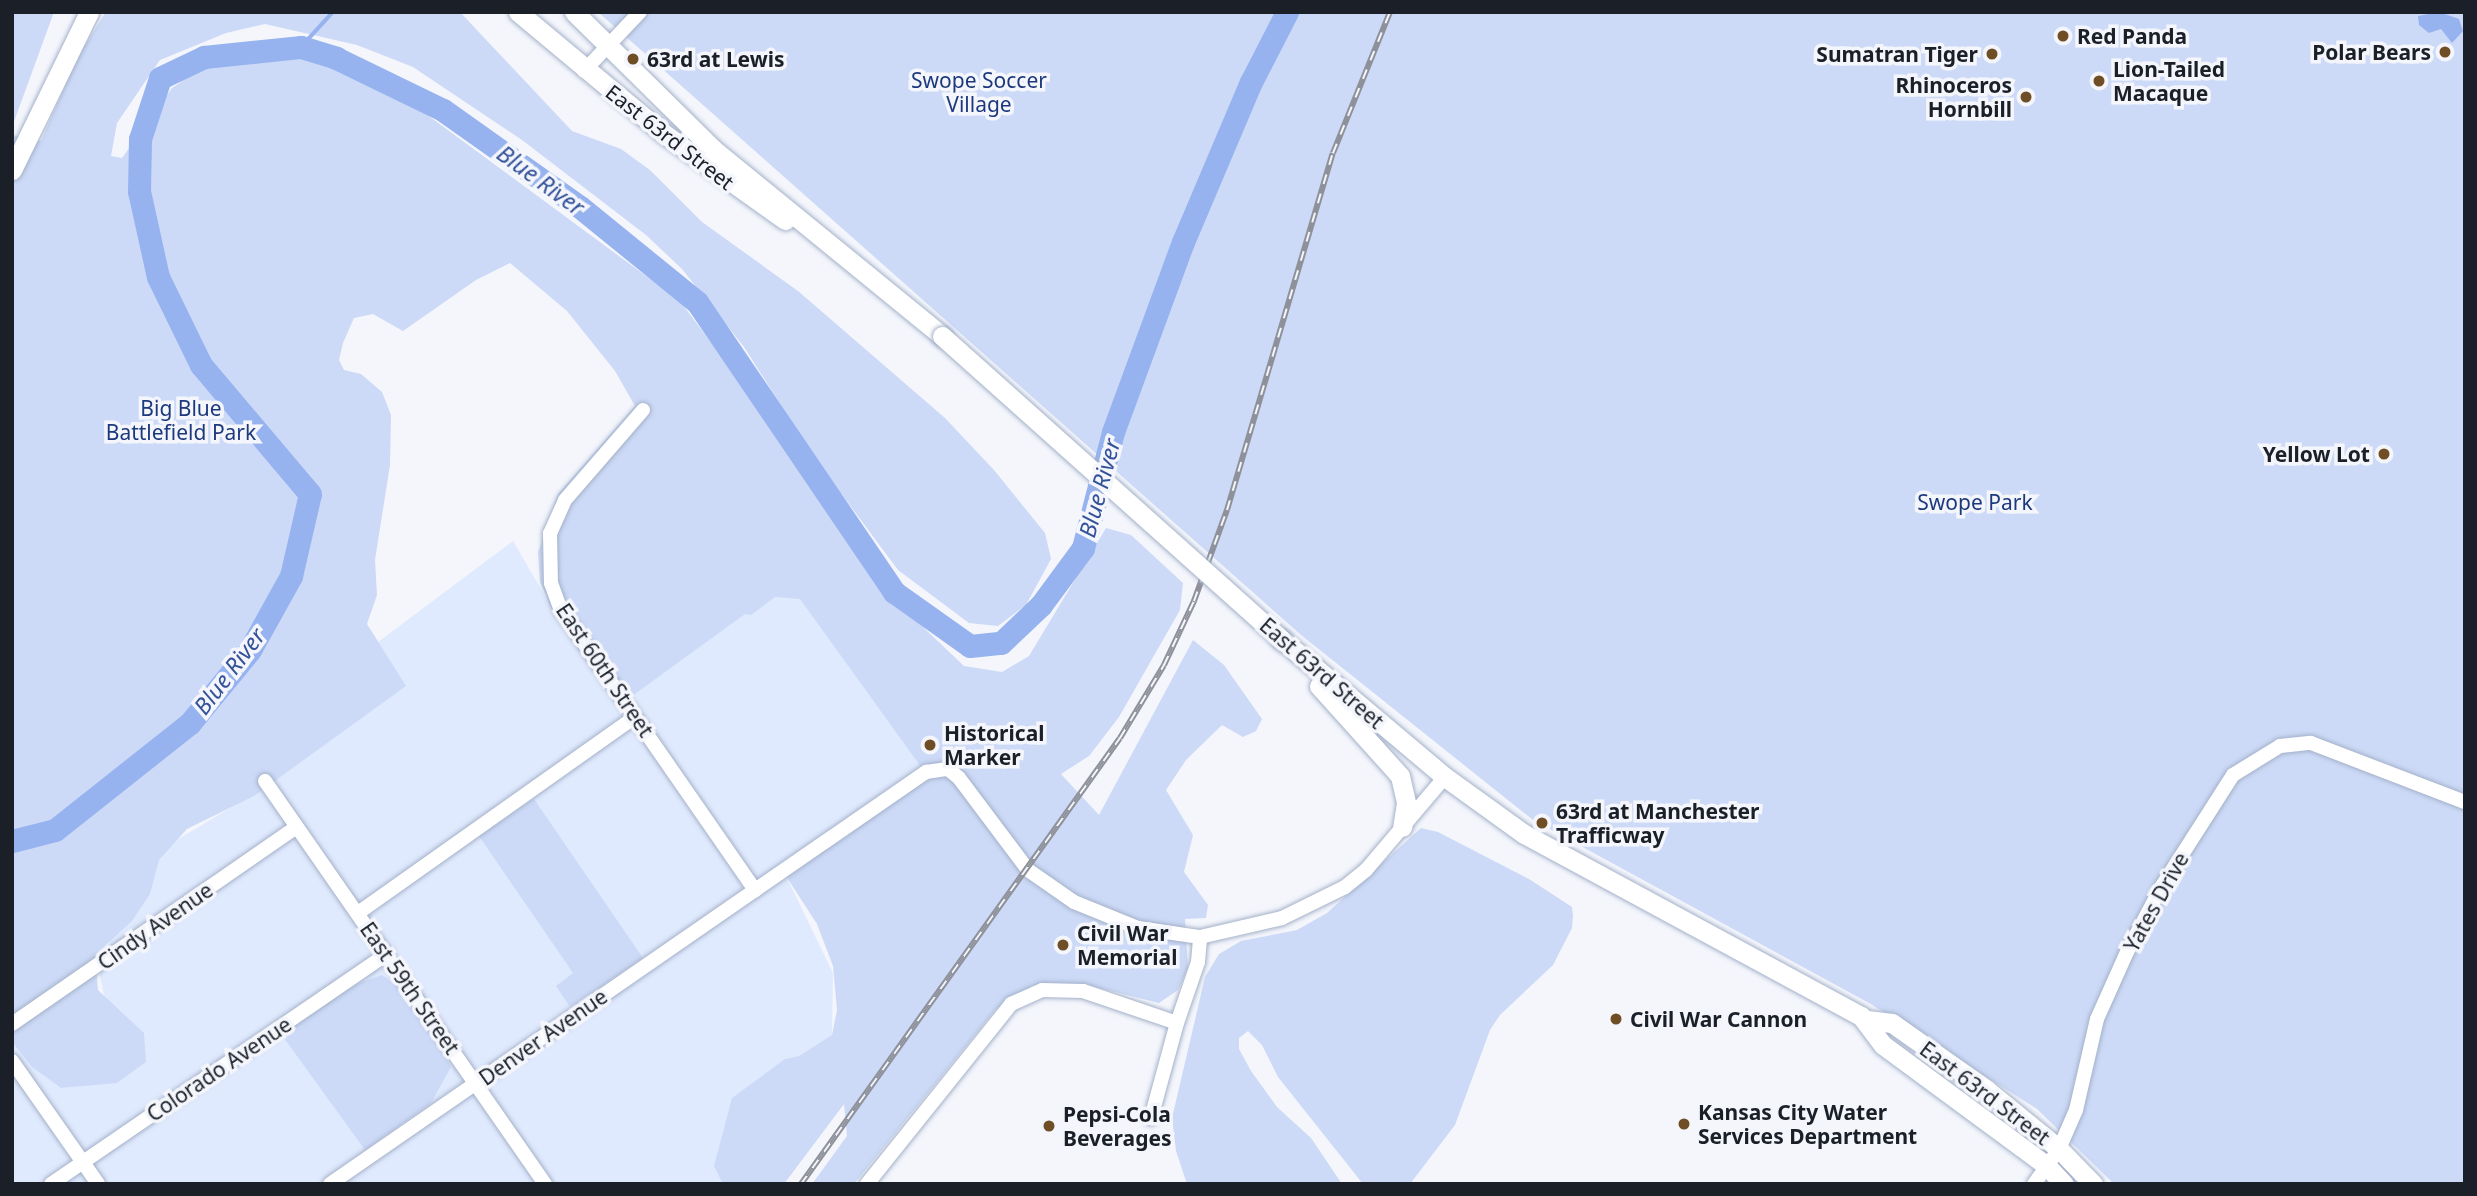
<!DOCTYPE html>
<html>
<head>
<meta charset="utf-8">
<style>
  body { margin:0 }
  #map { position:relative; width:2477px; height:1196px; overflow:hidden; background:#f4f6fc; font-family:"Noto Sans",sans-serif }
  div>[style] { position:absolute }
  .built>* { inset:0; background:#e0eafe }
  .green>* { inset:0; background:#ccdaf7 }
  .water>* { inset:0; background:#96b3ef }
  .stream>* { height:3.5px; margin:-1.75px; padding:0 1.75px; transform-origin:1.75px; border-radius:1.75px; background:#96b3ef }
  .river>* { height:23px; margin:-11.5px; padding:0 11.5px; transform-origin:11.5px; border-radius:11.5px; background:#96b3ef }
  .roads { filter:drop-shadow(0 0 2px #a4b1c9) drop-shadow(0 0 2px #a4b1c9) }
  .minor>* { height:14px; margin:-7px; padding:0 7px; transform-origin:7px; border-radius:7px; background:#fff }
  .secondary>* { height:19px; margin:-9.5px; padding:0 9.5px; transform-origin:9.5px; border-radius:9.5px; background:#fff }
  .rail>* { height:6px; margin-top:-3px; transform-origin:0; background:repeating-linear-gradient(90deg,#f4f6fc 0 10px,#8e9199 0 20px); box-sizing:border-box; border-block:2px solid #8e9199 }
  .bridges { filter:drop-shadow(0 0 2px #a4b1c9) drop-shadow(0 0 2px #a4b1c9) }
  .secondary-bridge>* { height:19px; margin:-9.5px; padding:0 9.5px; transform-origin:9.5px; border-radius:9.5px; background:#fff }
  .dots>* { width:19px; height:19px; translate:-50% -50%; box-sizing:border-box; border:4px solid #f4f6fc; border-radius:50% }
  span { translate:-50% -50%; white-space:nowrap; text-align:center; line-height:1.15; -webkit-text-stroke:7px #f4f6fc; paint-order:stroke }
  .poi-label { font-size:21px; color:#1a1f28; font-weight:700 }
  .left { translate:0 -50%; text-align:left }
  .right { translate:-100% -50%; text-align:right }
  .park-label { font-size:21px; color:#1d397e }
  .street-label { font-size:21px; color:#1a1f28 }
  .water-label { font-size:23px; color:#33529a; font-style:italic }
  .frame { position:absolute; inset:0; border:14px solid #1a1f28; pointer-events:none }
</style>
</head>
<body>
<div id="map">
  <div class="built">
    <div style="clip-path:polygon(513px 541px,548px 601px,790px 581px,926px 772px,786px 876px,833px 973px,832px 1036px,799px 1056px,785px 1059px,726px 1184px,12px 1184px,12px 1042px,32px 1067px,62px 1088px,96px 1084px,146px 1058px,104px 995px,98px 965px,155px 853px,275px 781px,378px 642px)"></div>
  </div>
  <div class="green">
    <div style="clip-path:polygon(12px 12px,54px 12px,12px 127px)"></div>
    <div style="clip-path:polygon(106px 12px,460px 12px,572px 131px,621px 149px,650px 170px,702px 222px,798px 291px,945px 418px,994px 470px,1045px 533px,1051px 559px,1026px 605px,998px 626px,969px 623px,898px 570px,814px 457px,744px 347px,682px 269px,646px 235px,522px 140px,413px 67px,357px 45px,265px 24px,226px 33px,160px 60px,117px 123px,111px 156px,122px 158px,172px 88px,237px 45px,284px 44px,426px 114px,680px 301px,925px 629px,964px 666px,1002px 672px,1029px 656px,1106px 528px,1131px 535px,1183px 583px,1180px 610px,1119px 717px,1089px 756px,1061px 774px,1099px 815px,1193px 640px,1224px 665px,1262px 719px,1256px 731px,1243px 737px,1222px 725px,1186px 760px,1166px 790px,1193px 835px,1184px 872px,1208px 905px,1206px 918px,1185px 919px,1188px 968px,1178px 990px,1159px 1003px,1083px 984px,1033px 985px,996px 1009px,854px 1184px,812px 1184px,847px 1136px,844px 1104px,784px 1184px,723px 1184px,714px 1166px,732px 1098px,785px 1059px,799px 1056px,832px 1035px,837px 1010px,833px 966px,817px 924px,786px 876px,929px 778px,800px 599px,775px 597px,751px 615px,745px 614px,617px 707px,552px 610px,540px 582px,538px 552px,558px 494px,635px 406px,615px 371px,567px 311px,510px 263px,476px 280px,403px 331px,373px 314px,354px 318px,343px 343px,339px 360px,344px 370px,361px 374px,382px 392px,391px 415px,390px 465px,375px 560px,377px 595px,367px 624px,406px 686px,254px 796px,187px 829px,159px 860px,150px 894px,132px 921px,95px 955px,98px 990px,144px 1033px,146px 1062px,117px 1083px,61px 1088px,32px 1067px,12px 1042px,12px 135px,41px 141px,78px 56px)"></div>
    <div style="clip-path:polygon(598px 12px,2465px 12px,2465px 1184px,2114px 1184px,2037px 1109px,1869px 1003px,1533px 820px,1301px 635px)"></div>
    <div style="clip-path:polygon(534px 799px,643px 958px,570px 1007px,556px 986px,573px 973px,479px 836px)"></div>
    <div style="clip-path:polygon(1421px 828px,1438px 832px,1529px 879px,1572px 907px,1573px 916px,1572px 928px,1553px 965px,1500px 1015px,1490px 1030px,1455px 1125px,1410px 1184px,1363px 1184px,1278px 1077px,1262px 1045px,1248px 1031px,1239px 1038px,1239px 1049px,1251px 1071px,1277px 1107px,1311px 1138px,1342px 1184px,1187px 1184px,1176px 1151px,1172px 1118px,1205px 977px,1219px 954px,1241px 941px,1297px 930px,1327px 913px)"></div>
    <div style="clip-path:polygon(382px 975px,396px 985px,439px 1043px,451px 1067px,431px 1103px,365px 1150px,281px 1034px,348px 987px)"></div>
  </div>
  <div class="water">
    <div style="clip-path:polygon(2439px 12px,2459px 19px,2463px 31px,2452px 43px,2441px 29px,2429px 33px,2419px 25px,2418px 16px)"></div>
  </div>
  <div class="stream">
    <div style="left:301px;top:47px;width:47px;rotate:-47.6deg"></div>
  </div>
  <div class="river">
    <div style="left:12px;top:841px;width:44px;rotate:-14.3deg"></div>
    <div style="left:55px;top:830px;width:172px;rotate:-38.4deg"></div>
    <div style="left:190px;top:723px;width:94px;rotate:-50.6deg"></div>
    <div style="left:250px;top:650px;width:85px;rotate:-61deg"></div>
    <div style="left:291px;top:576px;width:84px;rotate:-77deg"></div>
    <div style="left:310px;top:494px;width:169px;rotate:-130.2deg"></div>
    <div style="left:201px;top:365px;width:98px;rotate:-116deg"></div>
    <div style="left:158px;top:277px;width:88px;rotate:-102.5deg"></div>
    <div style="left:139px;top:191px;width:52px;rotate:-88.9deg"></div>
    <div style="left:140px;top:139px;width:64px;rotate:-71.8deg"></div>
    <div style="left:160px;top:78px;width:49px;rotate:-25.5deg"></div>
    <div style="left:204px;top:57px;width:98px;rotate:-5.9deg"></div>
    <div style="left:301px;top:47px;width:37px;rotate:17deg"></div>
    <div style="left:336px;top:58px;width:119px;rotate:25.9deg"></div>
    <div style="left:443px;top:110px;width:168px;rotate:35.3deg"></div>
    <div style="left:580px;top:207px;width:151px;rotate:39.1deg"></div>
    <div style="left:697px;top:302px;width:351px;rotate:55.8deg"></div>
    <div style="left:894px;top:592px;width:93px;rotate:35.4deg"></div>
    <div style="left:970px;top:646px;width:31px;rotate:-6deg"></div>
    <div style="left:1001px;top:643px;width:55px;rotate:-43.5deg"></div>
    <div style="left:1041px;top:605px;width:71px;rotate:-53.6deg"></div>
    <div style="left:1083px;top:548px;width:120px;rotate:-75.5deg"></div>
    <div style="left:1113px;top:432px;width:202px;rotate:-69.8deg"></div>
    <div style="left:1183px;top:242px;width:174px;rotate:-67deg"></div>
    <div style="left:1251px;top:82px;width:79px;rotate:-62.8deg"></div>
  </div>
  <div class="roads">
    <div class="minor">
      <div style="left:584px;top:71px;width:81px;rotate:-46.5deg"></div>
      <div style="left:643px;top:410px;width:119px;rotate:130.9deg"></div>
      <div style="left:565px;top:500px;width:36px;rotate:114deg"></div>
      <div style="left:550px;top:533px;width:50px;rotate:88.9deg"></div>
      <div style="left:551px;top:583px;width:29px;rotate:70deg"></div>
      <div style="left:561px;top:610px;width:341px;rotate:55.3deg"></div>
      <div style="left:265px;top:781px;width:491px;rotate:55.2deg"></div>
      <div style="left:358px;top:913px;width:339px;rotate:-35.3deg"></div>
      <div style="left:12px;top:1024px;width:346px;rotate:-34.7deg"></div>
      <div style="left:12px;top:1061px;width:150px;rotate:55deg"></div>
      <div style="left:1151px;top:1118px;width:98px;rotate:-74.7deg"></div>
      <div style="left:51px;top:1184px;width:407px;rotate:-34.4deg"></div>
      <div style="left:330px;top:1184px;width:725px;rotate:-34.66deg"></div>
      <div style="left:926px;top:772px;width:22px;rotate:-8deg"></div>
      <div style="left:948px;top:769px;width:14px;rotate:39deg"></div>
      <div style="left:959px;top:778px;width:115px;rotate:53.1deg"></div>
      <div style="left:1028px;top:870px;width:56px;rotate:34.8deg"></div>
      <div style="left:1074px;top:902px;width:69px;rotate:22.1deg"></div>
      <div style="left:1138px;top:928px;width:63px;rotate:8.3deg"></div>
      <div style="left:1200px;top:937px;width:84px;rotate:-13deg"></div>
      <div style="left:1282px;top:918px;width:70px;rotate:-26.2deg"></div>
      <div style="left:1345px;top:887px;width:27px;rotate:-39deg"></div>
      <div style="left:1366px;top:870px;width:122px;rotate:-49.7deg"></div>
      <div style="left:867px;top:1184px;width:231px;rotate:-51.3deg"></div>
      <div style="left:1011px;top:1004px;width:34px;rotate:-24deg"></div>
      <div style="left:1042px;top:990px;width:41px;rotate:1.4deg"></div>
      <div style="left:1083px;top:991px;width:99px;rotate:18.8deg"></div>
      <div style="left:1177px;top:1023px;width:65px;rotate:-71deg"></div>
      <div style="left:1198px;top:962px;width:25px;rotate:-85deg"></div>
      <div style="left:2034px;top:1184px;width:43px;rotate:-54.5deg"></div>
      <div style="left:2059px;top:1149px;width:43px;rotate:-66.4deg"></div>
      <div style="left:2076px;top:1110px;width:93px;rotate:-77deg"></div>
      <div style="left:2097px;top:1019px;width:73px;rotate:-65.9deg"></div>
      <div style="left:2127px;top:952px;width:75px;rotate:-62.1deg"></div>
      <div style="left:2162px;top:886px;width:132px;rotate:-57.4deg"></div>
      <div style="left:2233px;top:775px;width:55px;rotate:-31.7deg"></div>
      <div style="left:2280px;top:746px;width:31px;rotate:-6deg"></div>
      <div style="left:2311px;top:743px;width:165px;rotate:21deg"></div>
    </div>
    <div class="secondary">
      <div style="left:518px;top:12px;width:189px;rotate:39.8deg"></div>
      <div style="left:663px;top:133px;width:150px;rotate:35.5deg"></div>
      <div style="left:574px;top:12px;width:195px;rotate:44.6deg"></div>
      <div style="left:713px;top:149px;width:296px;rotate:39.2deg"></div>
      <div style="left:12px;top:170px;width:176px;rotate:-64deg"></div>
      <div style="left:1281px;top:639px;width:214px;rotate:40.1deg"></div>
      <div style="left:1445px;top:777px;width:97px;rotate:35.8deg"></div>
      <div style="left:1524px;top:834px;width:383px;rotate:28.4deg"></div>
      <div style="left:1861px;top:1016px;width:36px;rotate:53deg"></div>
      <div style="left:1883px;top:1045px;width:202px;rotate:36.4deg"></div>
      <div style="left:2046px;top:1165px;width:26px;rotate:47deg"></div>
      <div style="left:1319px;top:686px;width:121px;rotate:48deg"></div>
      <div style="left:1400px;top:776px;width:28px;rotate:77deg"></div>
      <div style="left:1406px;top:803px;width:24px;rotate:99deg"></div>
      <div style="left:1867px;top:1020px;width:25px;rotate:7deg"></div>
      <div style="left:1892px;top:1023px;width:116px;rotate:35.2deg"></div>
      <div style="left:1987px;top:1090px;width:93px;rotate:39.3deg"></div>
      <div style="left:2059px;top:1149px;width:49px;rotate:45.8deg"></div>
    </div>
  </div>
  <div class="rail">
    <div style="left:801px;top:1184px;width:548px;rotate:-54.43deg"></div>
    <div style="left:1120px;top:738px;width:85px;rotate:-58.9deg"></div>
    <div style="left:1164px;top:665px;width:71px;rotate:-64.9deg"></div>
    <div style="left:1194px;top:601px;width:97px;rotate:-70.1deg"></div>
    <div style="left:1227px;top:510px;width:372px;rotate:-73.5deg"></div>
    <div style="left:1333px;top:153px;width:152px;rotate:-68deg"></div>
  </div>
  <div class="bridges">
    <div class="secondary-bridge">
      <div style="left:942px;top:336px;width:455px;rotate:41.8deg"></div>
    </div>
  </div>
  <div class="dots">
    <div style="left:2063px;top:36px;background:#6f4e25"></div>
    <div style="left:2445px;top:52px;background:#6f4e25"></div>
    <div style="left:1992px;top:54px;background:#6f4e25"></div>
    <div style="left:633px;top:59px;background:#6f4e25"></div>
    <div style="left:2099px;top:81px;background:#6f4e25"></div>
    <div style="left:2026px;top:97px;background:#6f4e25"></div>
    <div style="left:2384px;top:454px;background:#6f4e25"></div>
    <div style="left:930px;top:745px;background:#6f4e25"></div>
    <div style="left:1542px;top:823px;background:#6f4e25"></div>
    <div style="left:1063px;top:945px;background:#6f4e25"></div>
    <div style="left:1616px;top:1019px;background:#6f4e25"></div>
    <div style="left:1684px;top:1124px;background:#6f4e25"></div>
    <div style="left:1049px;top:1126px;background:#6f4e25"></div>
  </div>
  <div class="poi-label">
    <span class="left" style="left:2077px;top:36px">Red Panda</span>
    <span class="right" style="left:2431px;top:52px">Polar Bears</span>
    <span class="right" style="left:1978px;top:54px">Sumatran Tiger</span>
    <span class="left" style="left:647px;top:59px">63rd at Lewis</span>
    <span class="left" style="left:2113px;top:81px">Lion-Tailed<br>Macaque</span>
    <span class="right" style="left:2012px;top:97px">Rhinoceros<br>Hornbill</span>
    <span class="right" style="left:2370px;top:454px">Yellow Lot</span>
    <span class="left" style="left:944px;top:745px">Historical<br>Marker</span>
    <span class="left" style="left:1556px;top:823px">63rd at Manchester<br>Trafficway</span>
    <span class="left" style="left:1077px;top:945px">Civil War<br>Memorial</span>
    <span class="left" style="left:1630px;top:1019px">Civil War Cannon</span>
    <span class="left" style="left:1698px;top:1124px">Kansas City Water<br>Services Department</span>
    <span class="left" style="left:1063px;top:1126px">Pepsi-Cola<br>Beverages</span>
  </div>
  <div class="park-label">
    <span style="left:979px;top:92px">Swope Soccer<br>Village</span>
    <span style="left:181px;top:420px">Big Blue<br>Battlefield Park</span>
    <span style="left:1975px;top:502px">Swope Park</span>
  </div>
  <div class="street-label">
    <span style="left:670px;top:137px;rotate:38deg">East 63rd Street</span>
    <span style="left:605px;top:670px;rotate:56deg">East 60th Street</span>
    <span style="left:1322px;top:673px;rotate:41deg">East 63rd Street</span>
    <span style="left:2156px;top:902px;rotate:-61deg">Yates Drive</span>
    <span style="left:155px;top:926px;rotate:-35deg">Cindy Avenue</span>
    <span style="left:410px;top:988px;rotate:55deg">East 59th Street</span>
    <span style="left:543px;top:1037px;rotate:-35deg">Denver Avenue</span>
    <span style="left:219px;top:1069px;rotate:-34deg">Colorado Avenue</span>
    <span style="left:1985px;top:1093px;rotate:37deg">East 63rd Street</span>
  </div>
  <div class="water-label">
    <span style="left:541px;top:180px;rotate:36deg">Blue River</span>
    <span style="left:1099px;top:488px;rotate:-75deg">Blue River</span>
    <span style="left:229px;top:671px;rotate:-53deg">Blue River</span>
  </div>
  <div class="frame"></div>
</div>
</body>
</html>
